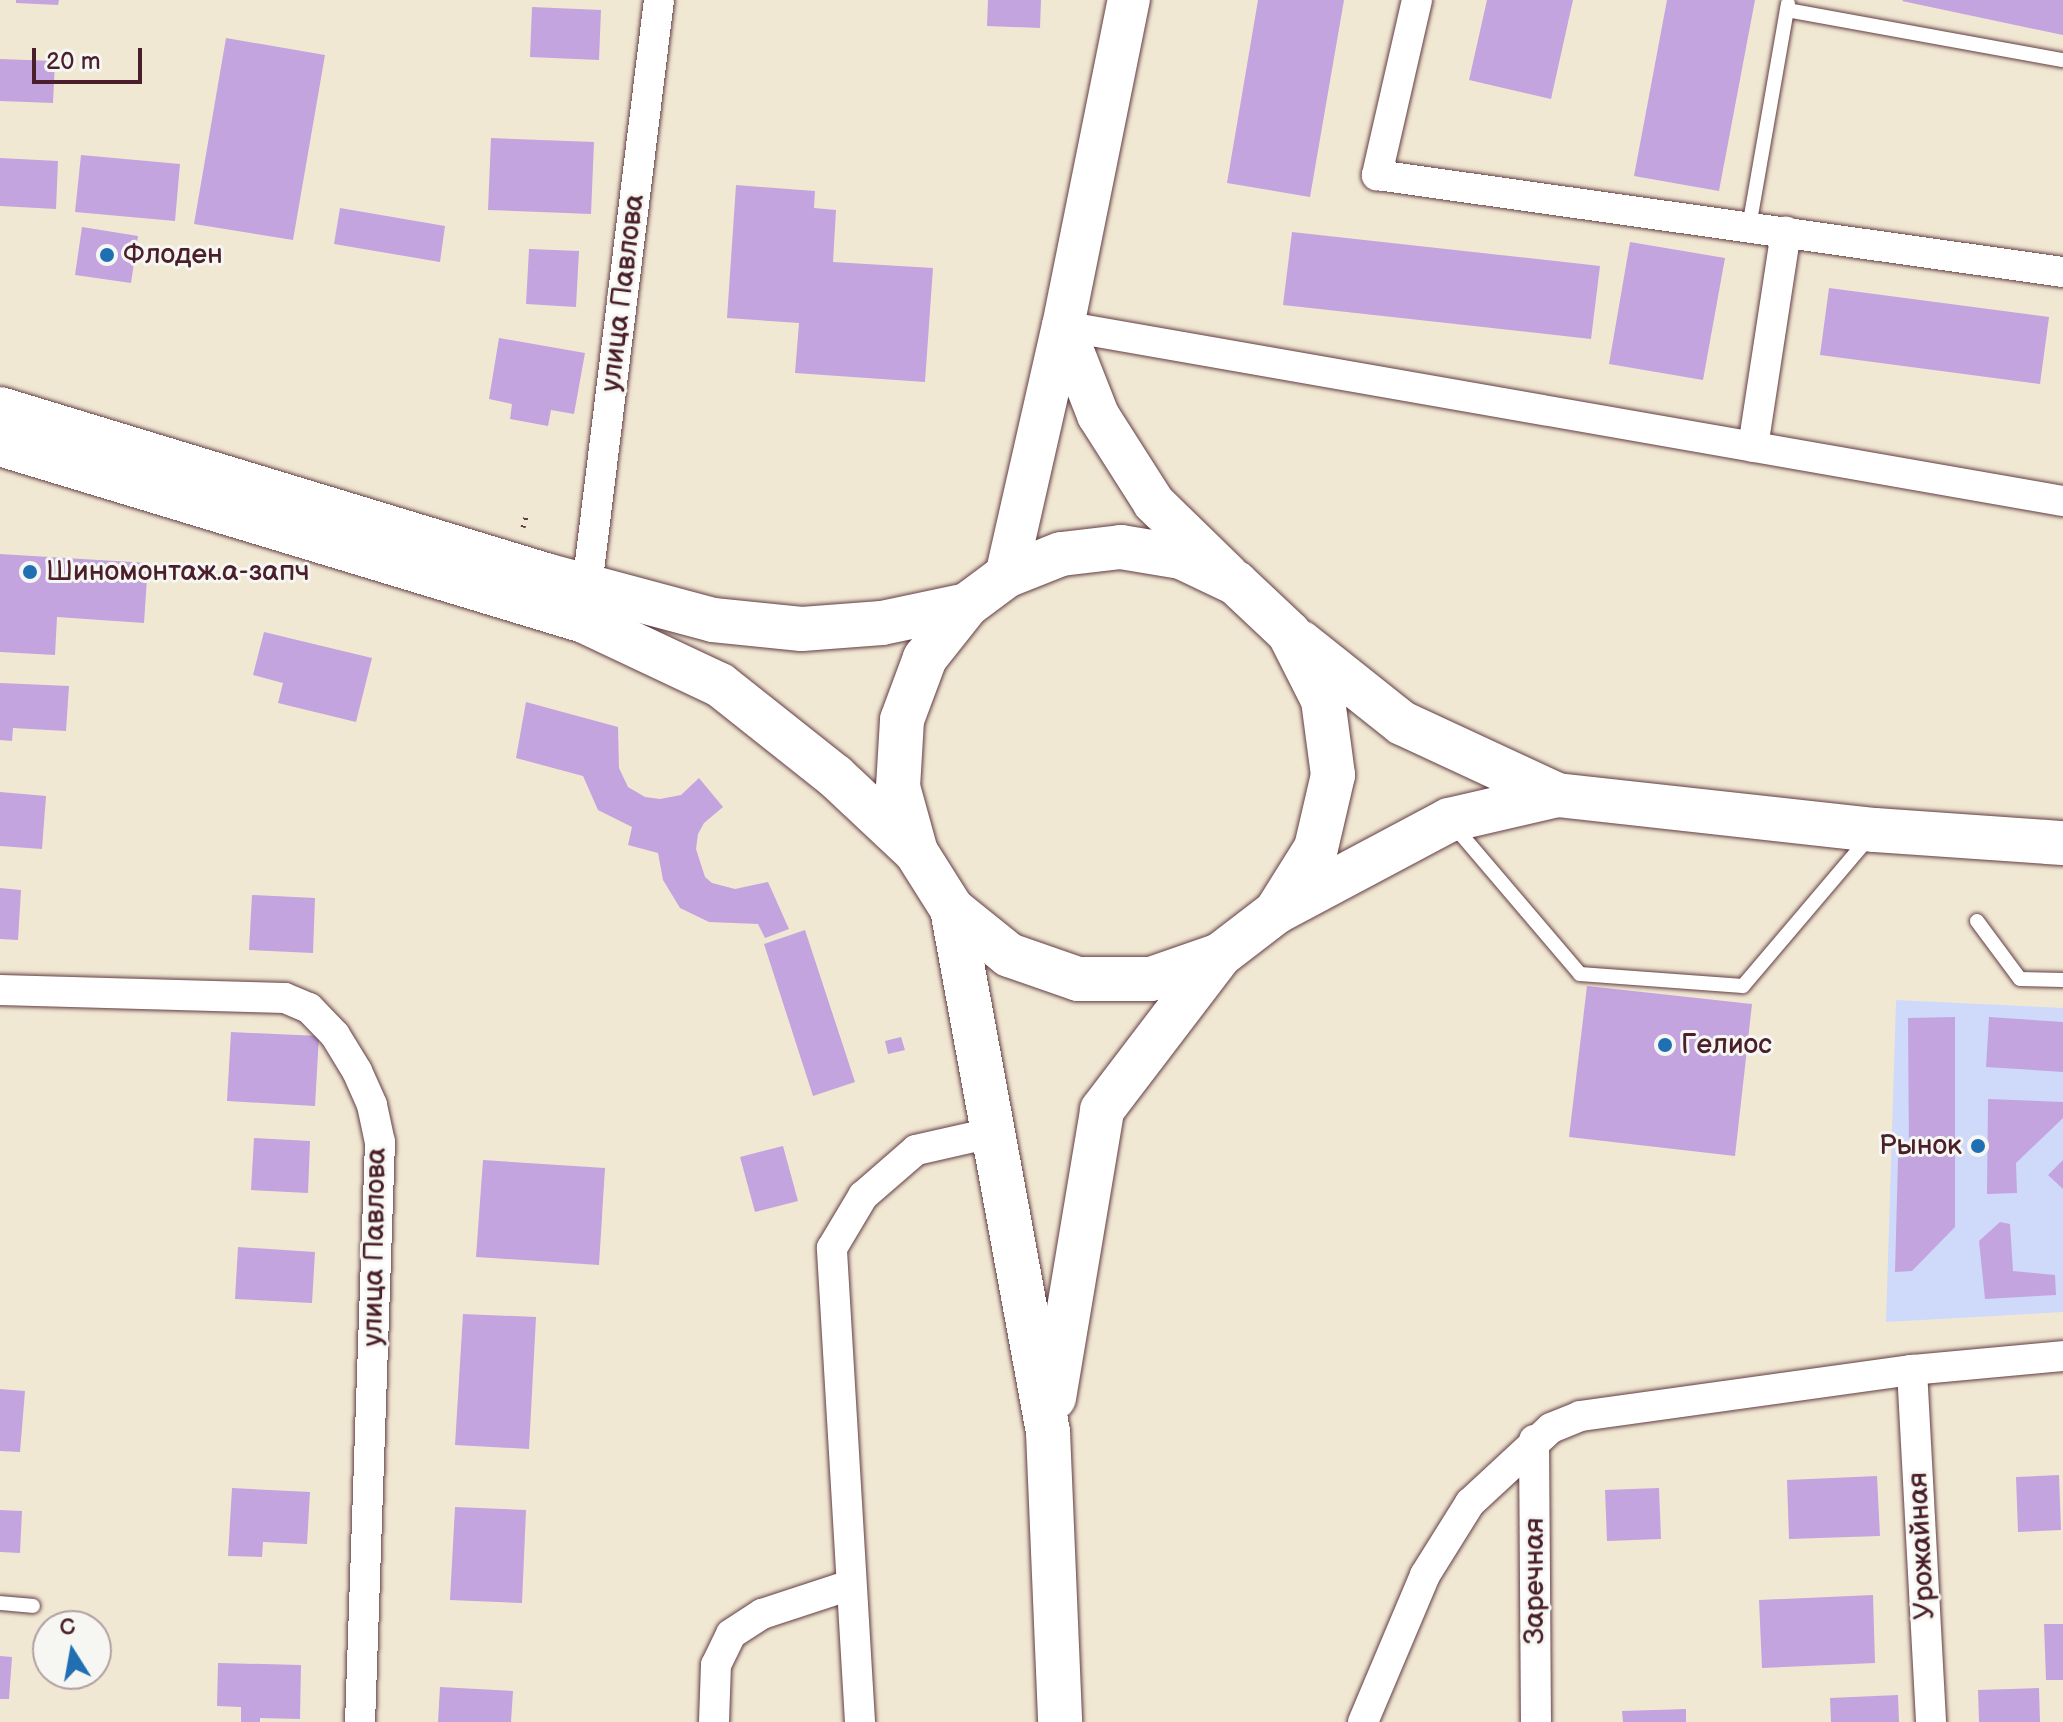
<!DOCTYPE html>
<html>
<head>
<meta charset="utf-8">
<style>
  body { margin:0 }
  #map { position:relative; width:2063px; height:1722px; overflow:hidden; background:#f1e8d3; font-family:"Balsamiq Sans",sans-serif }
  div>[style] { position:absolute }
  .built>* { inset:0; background:#cfdafa }
  .building>* { inset:0; background:#c3a4df }
  .path>* { height:5px; margin-top:-2.5px; transform-origin:0; background:repeating-linear-gradient(90deg,#633d44 0 2px,transparent 0 8px) }
  .roads { filter:drop-shadow(0 0 2px #633d44) drop-shadow(0 0 2px #633d44) }
  .lane>* { height:14px; margin:-7px; padding:0 7px; transform-origin:7px; border-radius:7px; background:#fff }
  .street>* { height:30px; margin:-15px; padding:0 15px; transform-origin:15px; border-radius:15px; background:#fff }
  .secondary>* { height:42px; margin:-21px; padding:0 21px; transform-origin:21px; border-radius:21px; background:#fff }
  .primary>* { height:44px; margin:-22px; padding:0 22px; transform-origin:22px; border-radius:22px; background:#fff }
  .highway>* { height:44px; margin:-22px; padding:0 22px; transform-origin:22px; border-radius:22px; background:#fff }
  .dots>* { width:22px; height:22px; translate:-50% -50%; box-sizing:border-box; border:4px solid #f6f6f2; border-radius:50% }
  span { translate:-50% -50%; white-space:nowrap; text-align:center; line-height:1.15; -webkit-text-stroke:6px #f6f6f2; paint-order:stroke }
  .poi-label { font-size:28px; color:#4a1f2b }
  .left { translate:0 -50%; text-align:left }
  .right { translate:-100% -50%; text-align:right }
  .street-label { font-size:28px; color:#4a1f2b }
  .north { position:absolute; left:32px; top:1610px; width:80px; height:80px; box-sizing:border-box; background:#f6f6f2; border:2px solid #b1a0a2; border-radius:50%; rotate:349deg; font-size:22px; font-weight:700; line-height:32px; text-align:center; color:#4a1f2b }
  .north::after { content:''; display:block; margin:auto; width:28px; height:36px; background:#1f6fb2; clip-path:polygon(50% 0,100% 100%,50% 72%,0 100%) }
  .scale { position:absolute; left:32px; top:48px; width:110px; height:36px; box-sizing:border-box; border:4px solid #4a1f2b; border-top:0; padding-left:10px; font-size:24px; line-height:28px; white-space:nowrap; color:#4a1f2b; -webkit-text-stroke:6px #f6f6f2; paint-order:stroke }
</style>
</head>
<body>
<div id="map">
  <div class="built">
    <div style="clip-path:polygon(1896px 1000px,2063px 1008px,2063px 1312px,1886px 1322px)"></div>
  </div>
  <div class="building">
    <div style="clip-path:polygon(16px 0,59px 0,58px 5px,16px 3px)"></div>
    <div style="clip-path:polygon(988px 0,1041px 0,1040px 28px,987px 26px)"></div>
    <div style="clip-path:polygon(1258px 0,1344px 0,1310px 197px,1227px 183px)"></div>
    <div style="clip-path:polygon(1487px 0,1573px 0,1551px 99px,1469px 80px)"></div>
    <div style="clip-path:polygon(1667px 0,1755px 0,1719px 191px,1634px 176px)"></div>
    <div style="clip-path:polygon(1903px 0,2063px 0,2063px 35px,1902px 1px)"></div>
    <div style="clip-path:polygon(532px 7px,601px 10px,599px 60px,530px 57px)"></div>
    <div style="clip-path:polygon(226px 38px,325px 55px,293px 240px,194px 224px)"></div>
    <div style="clip-path:polygon(0 59px,55px 61px,53px 103px,0 101px)"></div>
    <div style="clip-path:polygon(491px 138px,594px 142px,591px 214px,488px 210px)"></div>
    <div style="clip-path:polygon(81px 155px,180px 164px,175px 221px,75px 212px)"></div>
    <div style="clip-path:polygon(0 158px,58px 161px,56px 209px,0 206px)"></div>
    <div style="clip-path:polygon(736px 185px,815px 191px,814px 208px,836px 210px,833px 262px,933px 268px,925px 382px,795px 373px,799px 323px,727px 318px)"></div>
    <div style="clip-path:polygon(340px 208px,445px 226px,440px 262px,334px 244px)"></div>
    <div style="clip-path:polygon(82px 227px,138px 236px,131px 283px,75px 275px)"></div>
    <div style="clip-path:polygon(1292px 232px,1600px 266px,1591px 339px,1283px 305px)"></div>
    <div style="clip-path:polygon(1630px 242px,1725px 258px,1703px 380px,1609px 364px)"></div>
    <div style="clip-path:polygon(529px 249px,579px 251px,576px 307px,526px 304px)"></div>
    <div style="clip-path:polygon(1829px 288px,2049px 317px,2040px 384px,1820px 355px)"></div>
    <div style="clip-path:polygon(499px 338px,585px 353px,574px 414px,551px 410px,548px 426px,510px 419px,512px 404px,489px 399px)"></div>
    <div style="clip-path:polygon(0 554px,148px 563px,144px 623px,57px 617px,55px 655px,0 652px)"></div>
    <div style="clip-path:polygon(264px 632px,372px 658px,356px 722px,278px 703px,283px 683px,253px 675px)"></div>
    <div style="clip-path:polygon(0 683px,69px 686px,66px 731px,13px 728px,12px 741px,0 740px)"></div>
    <div style="clip-path:polygon(526px 702px,618px 727px,619px 768px,628px 787px,645px 797px,660px 799px,681px 795px,699px 778px,723px 807px,704px 823px,698px 834px,696px 849px,705px 877px,712px 883px,735px 889px,768px 882px,789px 929px,765px 938px,758px 924px,709px 922px,680px 908px,663px 880px,658px 853px,628px 845px,632px 827px,598px 810px,583px 776px,516px 758px)"></div>
    <div style="clip-path:polygon(0 792px,46px 796px,42px 849px,0 846px)"></div>
    <div style="clip-path:polygon(0 888px,21px 890px,18px 940px,0 939px)"></div>
    <div style="clip-path:polygon(252px 895px,315px 898px,313px 953px,249px 950px)"></div>
    <div style="clip-path:polygon(805px 930px,855px 1082px,813px 1096px,764px 944px)"></div>
    <div style="clip-path:polygon(1587px 986px,1752px 1004px,1735px 1156px,1569px 1137px)"></div>
    <div style="clip-path:polygon(1955px 1017px,1955px 1227px,1912px 1271px,1895px 1272px,1898px 1158px,1909px 1156px,1908px 1018px)"></div>
    <div style="clip-path:polygon(1989px 1017px,2063px 1022px,2063px 1072px,1986px 1067px)"></div>
    <div style="clip-path:polygon(231px 1032px,319px 1036px,315px 1106px,227px 1101px)"></div>
    <div style="clip-path:polygon(901px 1037px,905px 1050px,888px 1054px,885px 1041px)"></div>
    <div style="clip-path:polygon(1988px 1099px,2063px 1102px,2063px 1118px,2016px 1163px,2017px 1193px,1987px 1194px)"></div>
    <div style="clip-path:polygon(254px 1138px,310px 1141px,308px 1193px,251px 1190px)"></div>
    <div style="clip-path:polygon(783px 1146px,798px 1201px,755px 1212px,740px 1157px)"></div>
    <div style="clip-path:polygon(483px 1160px,605px 1168px,599px 1265px,476px 1257px)"></div>
    <div style="clip-path:polygon(2063px 1160px,2063px 1189px,2048px 1175px)"></div>
    <div style="clip-path:polygon(2000px 1222px,2010px 1224px,2013px 1271px,2055px 1275px,2056px 1295px,1985px 1299px,1979px 1241px)"></div>
    <div style="clip-path:polygon(238px 1247px,315px 1252px,312px 1303px,235px 1299px)"></div>
    <div style="clip-path:polygon(463px 1314px,536px 1317px,529px 1449px,455px 1445px)"></div>
    <div style="clip-path:polygon(0 1389px,25px 1391px,20px 1452px,0 1451px)"></div>
    <div style="clip-path:polygon(2059px 1475px,2061px 1530px,2018px 1532px,2016px 1477px)"></div>
    <div style="clip-path:polygon(1877px 1476px,1880px 1536px,1789px 1539px,1787px 1480px)"></div>
    <div style="clip-path:polygon(232px 1488px,310px 1492px,307px 1544px,263px 1542px,262px 1557px,228px 1556px)"></div>
    <div style="clip-path:polygon(1659px 1488px,1661px 1539px,1607px 1541px,1605px 1490px)"></div>
    <div style="clip-path:polygon(455px 1507px,526px 1510px,522px 1603px,450px 1600px)"></div>
    <div style="clip-path:polygon(0 1510px,22px 1511px,20px 1553px,0 1552px)"></div>
    <div style="clip-path:polygon(1873px 1595px,1875px 1663px,1762px 1668px,1759px 1600px)"></div>
    <div style="clip-path:polygon(2044px 1624px,2063px 1624px,2063px 1680px,2046px 1680px)"></div>
    <div style="clip-path:polygon(0 1656px,12px 1657px,9px 1699px,0 1699px)"></div>
    <div style="clip-path:polygon(218px 1663px,301px 1665px,300px 1719px,260px 1718px,260px 1722px,241px 1722px,241px 1707px,217px 1706px)"></div>
    <div style="clip-path:polygon(440px 1687px,513px 1691px,511px 1722px,438px 1722px)"></div>
    <div style="clip-path:polygon(2039px 1688px,2040px 1722px,1979px 1722px,1978px 1690px)"></div>
    <div style="clip-path:polygon(1898px 1695px,1899px 1722px,1831px 1722px,1830px 1698px)"></div>
    <div style="clip-path:polygon(1686px 1709px,1686px 1722px,1623px 1722px,1622px 1711px)"></div>
  </div>
  <div class="path">
    <div style="left:523px;top:527px;width:15px;rotate:-74deg"></div>
  </div>
  <div class="roads">
    <div class="lane">
      <div style="left:1787px;top:10px;width:280px;rotate:10.3deg"></div>
      <div style="left:1749px;top:227px;width:227px;rotate:-80.1deg"></div>
      <div style="left:1454px;top:826px;width:194px;rotate:49.6deg"></div>
      <div style="left:1580px;top:974px;width:163px;rotate:4.2deg"></div>
      <div style="left:1743px;top:986px;width:198px;rotate:-49.7deg"></div>
      <div style="left:1977px;top:921px;width:72px;rotate:53.4deg"></div>
      <div style="left:2020px;top:979px;width:43px;rotate:1.3deg"></div>
      <div style="left:0;top:1603px;width:33px;rotate:5deg"></div>
    </div>
    <div class="street">
      <div style="left:1417px;top:0;width:180px;rotate:102.9deg"></div>
      <div style="left:1377px;top:175px;width:693px;rotate:8.05deg"></div>
      <div style="left:1063px;top:326px;width:1015px;rotate:9.93deg"></div>
      <div style="left:1753px;top:447px;width:218px;rotate:-81.3deg"></div>
      <div style="left:587px;top:587px;width:591px;rotate:-83.01deg"></div>
      <div style="left:0;top:990px;width:285px;rotate:1.6deg"></div>
      <div style="left:285px;top:998px;width:26px;rotate:23deg"></div>
      <div style="left:309px;top:1008px;width:37px;rotate:46deg"></div>
      <div style="left:335px;top:1035px;width:42px;rotate:58.6deg"></div>
      <div style="left:357px;top:1071px;width:37px;rotate:66deg"></div>
      <div style="left:372px;top:1105px;width:38px;rotate:78deg"></div>
      <div style="left:380px;top:1142px;width:580px;rotate:91.97deg"></div>
      <div style="left:1912px;top:1370px;width:353px;rotate:86.9deg"></div>
      <div style="left:1534px;top:1440px;width:282px;rotate:89.6deg"></div>
      <div style="left:714px;top:1722px;width:57px;rotate:-88deg"></div>
      <div style="left:716px;top:1665px;width:34px;rotate:-64deg"></div>
      <div style="left:731px;top:1634px;width:37px;rotate:-33deg"></div>
      <div style="left:762px;top:1614px;width:93px;rotate:-18.2deg"></div>
      <div style="left:860px;top:1722px;width:475px;rotate:-93.4deg"></div>
      <div style="left:832px;top:1248px;width:61px;rotate:-59.2deg"></div>
      <div style="left:863px;top:1196px;width:70px;rotate:-41deg"></div>
      <div style="left:916px;top:1150px;width:82px;rotate:-12.7deg"></div>
      <div style="left:1363px;top:1722px;width:160px;rotate:-67.1deg"></div>
      <div style="left:1425px;top:1575px;width:85px;rotate:-58deg"></div>
      <div style="left:1470px;top:1503px;width:110px;rotate:-42.8deg"></div>
      <div style="left:1551px;top:1428px;width:31px;rotate:-22deg"></div>
      <div style="left:1580px;top:1416px;width:335px;rotate:-7.9deg"></div>
      <div style="left:1912px;top:1370px;width:152px;rotate:-5.3deg"></div>
    </div>
    <div class="secondary">
      <div style="left:1063px;top:326px;width:96px;rotate:68.5deg"></div>
      <div style="left:1098px;top:415px;width:104px;rotate:57.5deg"></div>
      <div style="left:1154px;top:503px;width:103px;rotate:44.2deg"></div>
      <div style="left:1006px;top:576px;width:256px;rotate:-77.2deg"></div>
      <div style="left:1063px;top:326px;width:333px;rotate:-78.6deg"></div>
    </div>
    <div class="primary">
      <div style="left:0;top:409px;width:574px;rotate:16.92deg"></div>
      <div style="left:549px;top:576px;width:170px;rotate:15deg"></div>
      <div style="left:713px;top:620px;width:89px;rotate:5.8deg"></div>
      <div style="left:802px;top:629px;width:80px;rotate:-4.3deg"></div>
      <div style="left:882px;top:623px;width:87px;rotate:-12deg"></div>
      <div style="left:0;top:444px;width:610px;rotate:16.86deg"></div>
      <div style="left:584px;top:621px;width:150px;rotate:25.2deg"></div>
      <div style="left:720px;top:685px;width:147px;rotate:38.4deg"></div>
      <div style="left:835px;top:776px;width:111px;rotate:43.2deg"></div>
    </div>
    <div class="highway">
      <div style="left:1300px;top:642px;width:130px;rotate:38.5deg"></div>
      <div style="left:1402px;top:723px;width:171px;rotate:24.9deg"></div>
      <div style="left:1557px;top:795px;width:320px;rotate:6.3deg"></div>
      <div style="left:1875px;top:830px;width:188px;rotate:4deg"></div>
      <div style="left:952px;top:909px;width:532px;rotate:79.6deg"></div>
      <div style="left:1048px;top:1432px;width:290px;rotate:87.6deg"></div>
      <div style="left:1276px;top:912px;width:75px;rotate:-58deg"></div>
      <div style="left:1316px;top:848px;width:75px;rotate:-76.9deg"></div>
      <div style="left:1333px;top:775px;width:76px;rotate:-97.6deg"></div>
      <div style="left:1323px;top:700px;width:75px;rotate:-116.9deg"></div>
      <div style="left:1289px;top:633px;width:73px;rotate:-136.7deg"></div>
      <div style="left:1236px;top:583px;width:61px;rotate:-154.7deg"></div>
      <div style="left:1181px;top:557px;width:61px;rotate:-170.5deg"></div>
      <div style="left:1121px;top:547px;width:60px;rotate:173.3deg"></div>
      <div style="left:1061px;top:554px;width:59px;rotate:158.2deg"></div>
      <div style="left:1006px;top:576px;width:49px;rotate:143.4deg"></div>
      <div style="left:967px;top:605px;width:68px;rotate:128.4deg"></div>
      <div style="left:925px;top:658px;width:66px;rotate:110.4deg"></div>
      <div style="left:902px;top:720px;width:67px;rotate:93.4deg"></div>
      <div style="left:898px;top:787px;width:67px;rotate:74.5deg"></div>
      <div style="left:916px;top:852px;width:67px;rotate:57.7deg"></div>
      <div style="left:952px;top:909px;width:73px;rotate:38.9deg"></div>
      <div style="left:1009px;top:955px;width:73px;rotate:19.2deg"></div>
      <div style="left:1078px;top:979px;width:73px"></div>
      <div style="left:1151px;top:979px;width:73px;rotate:-19.2deg"></div>
      <div style="left:1220px;top:955px;width:71px;rotate:-37.5deg"></div>
      <div style="left:1276px;top:912px;width:196px;rotate:-28deg"></div>
      <div style="left:1449px;top:820px;width:111px;rotate:-13deg"></div>
      <div style="left:1054px;top:1398px;width:292px;rotate:-80.5deg"></div>
      <div style="left:1102px;top:1110px;width:195px;rotate:-52.7deg"></div>
    </div>
  </div>
  <div class="dots">
    <div style="left:107px;top:255px;background:#1f6fb2"></div>
    <div style="left:30px;top:572px;background:#1f6fb2"></div>
    <div style="left:1665px;top:1045px;background:#1f6fb2"></div>
    <div style="left:1978px;top:1146px;background:#1f6fb2"></div>
  </div>
  <div class="poi-label">
    <span class="left" style="left:123px;top:255px">Флоден</span>
    <span class="left" style="left:46px;top:572px">Шиномонтаж.а-запч</span>
    <span class="left" style="left:1681px;top:1045px">Гелиос</span>
    <span class="right" style="left:1962px;top:1146px">Рынок</span>
  </div>
  <div class="street-label">
    <span style="left:623px;top:293px;rotate:-83deg">улица Павлова</span>
    <span style="left:375px;top:1247px;rotate:-89deg">улица Павлова</span>
    <span style="left:1922px;top:1546px;rotate:-93deg">Урожайная</span>
    <span style="left:1535px;top:1581px;rotate:-90deg">Заречная</span>
  </div>
  <div class="north">С</div>
  <div class="scale">20 m</div>
</div>
</body>
</html>
